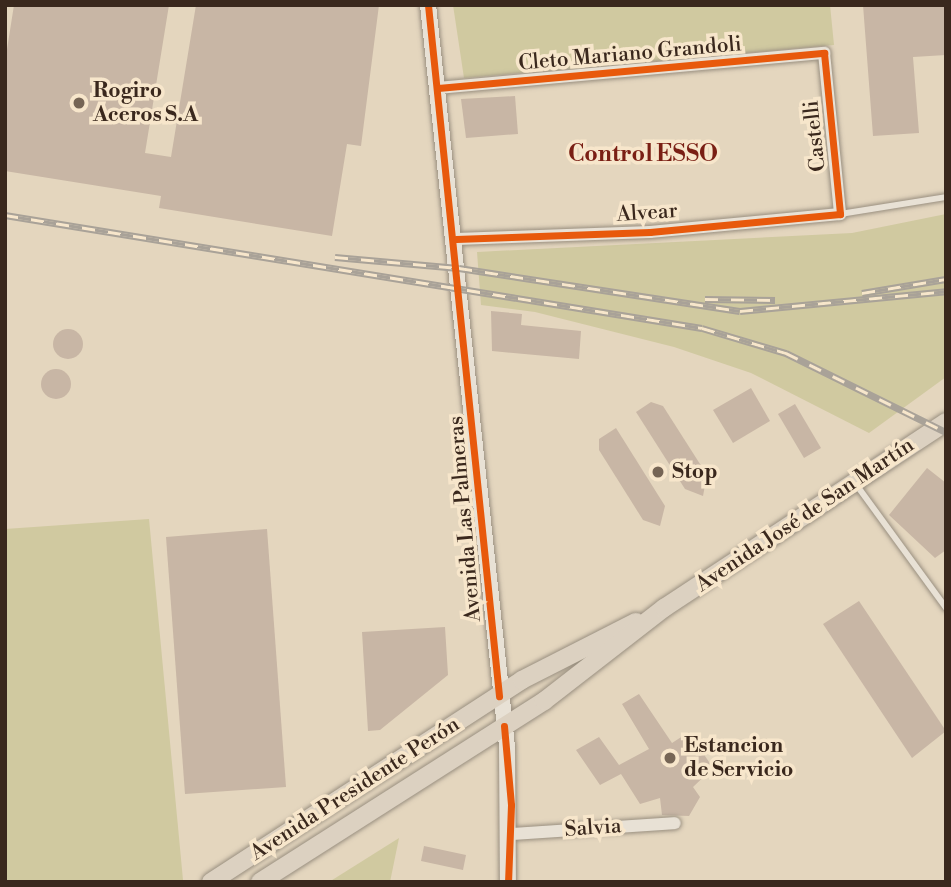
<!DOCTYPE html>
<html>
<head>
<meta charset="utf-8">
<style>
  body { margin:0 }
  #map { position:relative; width:951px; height:887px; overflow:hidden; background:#e4d6be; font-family:"Libre Bodoni",serif }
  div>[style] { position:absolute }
  .green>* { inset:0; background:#d0c9a0 }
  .building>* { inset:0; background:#c8b6a5 }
  .round { border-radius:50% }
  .roads { filter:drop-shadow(0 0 2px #998f80) drop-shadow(0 0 2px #998f80) }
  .lane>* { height:6px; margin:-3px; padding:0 3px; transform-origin:3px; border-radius:3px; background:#e8e1d5 }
  .street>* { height:12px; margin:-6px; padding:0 6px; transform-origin:6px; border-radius:6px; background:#e8e1d5 }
  .secondary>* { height:16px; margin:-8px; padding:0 8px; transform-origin:8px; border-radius:8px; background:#e8e1d5 }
  .primary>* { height:18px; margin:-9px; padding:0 9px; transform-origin:9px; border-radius:9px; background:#dcd1c1 }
  .rail>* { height:7px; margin-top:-3.5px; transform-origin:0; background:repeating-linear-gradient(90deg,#f7e6cb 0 13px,#a9a298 0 26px); box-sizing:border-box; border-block:2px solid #a9a298 }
  .cycleway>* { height:7px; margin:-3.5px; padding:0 3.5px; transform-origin:3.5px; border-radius:3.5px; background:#e8590c }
  .dots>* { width:19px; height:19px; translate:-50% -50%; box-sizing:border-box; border:4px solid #f7e6cb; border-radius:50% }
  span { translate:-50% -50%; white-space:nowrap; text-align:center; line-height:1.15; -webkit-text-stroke:7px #f7e6cb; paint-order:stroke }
  .street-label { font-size:21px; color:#3a281d }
  .poi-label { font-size:21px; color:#3a281d; font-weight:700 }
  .left { translate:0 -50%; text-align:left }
  .neighbourhood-label { font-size:23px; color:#7a1f14; font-weight:700 }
  .frame { position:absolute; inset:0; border:7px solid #3a281d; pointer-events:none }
</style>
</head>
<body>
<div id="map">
  <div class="green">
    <div style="clip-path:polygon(453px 5px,830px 5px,834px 45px,464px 78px)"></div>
    <div style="clip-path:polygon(946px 214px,946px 377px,869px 433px,751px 373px,674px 347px,535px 312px,481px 305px,477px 252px,852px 233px)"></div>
    <div style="clip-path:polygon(149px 519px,183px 880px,5px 882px,5px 529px)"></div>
    <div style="clip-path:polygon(399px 838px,390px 882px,329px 882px)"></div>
  </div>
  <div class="building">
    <div style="clip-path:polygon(14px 5px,169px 5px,145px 153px,171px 157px,196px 5px,379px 5px,361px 146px,347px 144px,332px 236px,159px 208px,161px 196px,5px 171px,5px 62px)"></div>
    <div style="clip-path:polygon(863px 5px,946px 5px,946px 55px,913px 57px,919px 133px,873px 136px)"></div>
    <div style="clip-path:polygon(515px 96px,518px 134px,466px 138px,461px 99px)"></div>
    <div style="clip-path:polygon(491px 311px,522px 314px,521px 325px,581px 331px,579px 359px,492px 351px)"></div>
    <div class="round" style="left:53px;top:329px;width:30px;height:30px"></div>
    <div class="round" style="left:41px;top:369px;width:30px;height:30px"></div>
    <div style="clip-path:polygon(751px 388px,770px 421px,733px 443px,713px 410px)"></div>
    <div style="clip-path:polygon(651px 402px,663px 406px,707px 475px,703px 496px,685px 489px,636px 412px)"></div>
    <div style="clip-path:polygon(795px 404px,821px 448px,804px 458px,778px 414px)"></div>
    <div style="clip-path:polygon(616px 428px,665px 506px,660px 526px,643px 520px,599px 450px,599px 439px)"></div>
    <div style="clip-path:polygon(927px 468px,946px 483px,946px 550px,935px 558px,889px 515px)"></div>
    <div style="clip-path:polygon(267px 529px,286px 787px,185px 794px,166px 537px)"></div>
    <div style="clip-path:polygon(859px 601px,946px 731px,912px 758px,823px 624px)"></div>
    <div style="clip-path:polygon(445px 627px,448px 675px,380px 730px,368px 731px,362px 632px)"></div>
    <div style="clip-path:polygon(639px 694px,672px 743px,689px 732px,713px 768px,693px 787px,700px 797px,689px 816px,662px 815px,660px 798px,640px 804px,621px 774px,600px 785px,576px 750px,599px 737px,619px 765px,649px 749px,622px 704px)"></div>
    <div style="clip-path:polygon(424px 846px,466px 855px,463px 870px,421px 861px)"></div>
  </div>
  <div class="roads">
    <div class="lane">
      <div style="left:840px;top:214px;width:107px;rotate:-9.1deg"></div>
      <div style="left:855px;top:483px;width:155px;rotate:53.9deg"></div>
    </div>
    <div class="street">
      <div style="left:438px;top:88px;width:388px;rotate:-5.2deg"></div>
      <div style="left:824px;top:53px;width:162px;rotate:84.3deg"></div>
      <div style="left:840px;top:214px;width:191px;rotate:174.6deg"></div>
      <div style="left:650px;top:232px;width:194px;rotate:177.9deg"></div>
      <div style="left:511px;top:834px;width:164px;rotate:-3.8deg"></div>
    </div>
    <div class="secondary">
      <div style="left:428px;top:5px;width:746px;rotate:83.92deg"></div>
      <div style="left:507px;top:747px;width:135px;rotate:89.6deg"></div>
    </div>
    <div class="primary">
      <div style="left:211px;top:882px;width:371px;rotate:-33deg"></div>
      <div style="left:522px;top:680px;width:128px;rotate:-27deg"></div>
      <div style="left:260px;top:882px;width:337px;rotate:-32.5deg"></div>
      <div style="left:544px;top:701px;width:152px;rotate:-37.8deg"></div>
      <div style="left:664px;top:608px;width:338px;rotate:-33.4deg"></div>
    </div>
  </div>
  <div class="rail">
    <div style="left:5px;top:215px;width:706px;rotate:9.21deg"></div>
    <div style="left:702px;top:328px;width:88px;rotate:16.6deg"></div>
    <div style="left:786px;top:353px;width:178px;rotate:26.3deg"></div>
    <div style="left:335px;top:257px;width:124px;rotate:5.1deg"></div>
    <div style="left:459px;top:268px;width:284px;rotate:8.7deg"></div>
    <div style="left:740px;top:311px;width:207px;rotate:-5.5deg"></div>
    <div style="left:862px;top:293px;width:85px;rotate:-9.5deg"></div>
    <div style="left:705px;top:299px;width:70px;rotate:0.8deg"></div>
  </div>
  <div class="cycleway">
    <div style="left:428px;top:5px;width:695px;rotate:84.13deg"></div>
    <div style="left:438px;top:88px;width:388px;rotate:-5.2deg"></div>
    <div style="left:824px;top:53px;width:162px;rotate:84.3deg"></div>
    <div style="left:840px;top:214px;width:191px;rotate:174.6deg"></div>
    <div style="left:650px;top:232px;width:194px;rotate:177.9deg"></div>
    <div style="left:504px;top:726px;width:79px;rotate:84.9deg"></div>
    <div style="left:511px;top:805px;width:77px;rotate:92.2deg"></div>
  </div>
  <div class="dots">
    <div style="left:79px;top:103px;background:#766555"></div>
    <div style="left:658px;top:472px;background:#766555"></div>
    <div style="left:670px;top:758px;background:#766555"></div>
  </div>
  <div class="street-label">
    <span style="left:630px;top:54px;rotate:-5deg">Cleto Mariano Grandoli</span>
    <span style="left:815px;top:136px;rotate:-96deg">Castelli</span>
    <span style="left:647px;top:213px;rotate:-4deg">Alvear</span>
    <span style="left:805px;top:515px;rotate:-34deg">Avenida José de San Martín</span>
    <span style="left:465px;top:519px;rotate:-95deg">Avenida Las Palmeras</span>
    <span style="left:355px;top:789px;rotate:-33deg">Avenida Presidente Perón</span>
    <span style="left:593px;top:828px;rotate:-4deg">Salvia</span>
  </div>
  <div class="poi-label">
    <span class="left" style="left:93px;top:103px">Rogiro<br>Aceros S.A</span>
    <span class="left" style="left:672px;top:472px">Stop</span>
    <span class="left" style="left:684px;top:758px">Estancion<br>de Servicio</span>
  </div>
  <div class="neighbourhood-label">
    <span style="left:643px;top:154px">Control ESSO</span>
  </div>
  <div class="frame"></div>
</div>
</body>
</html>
